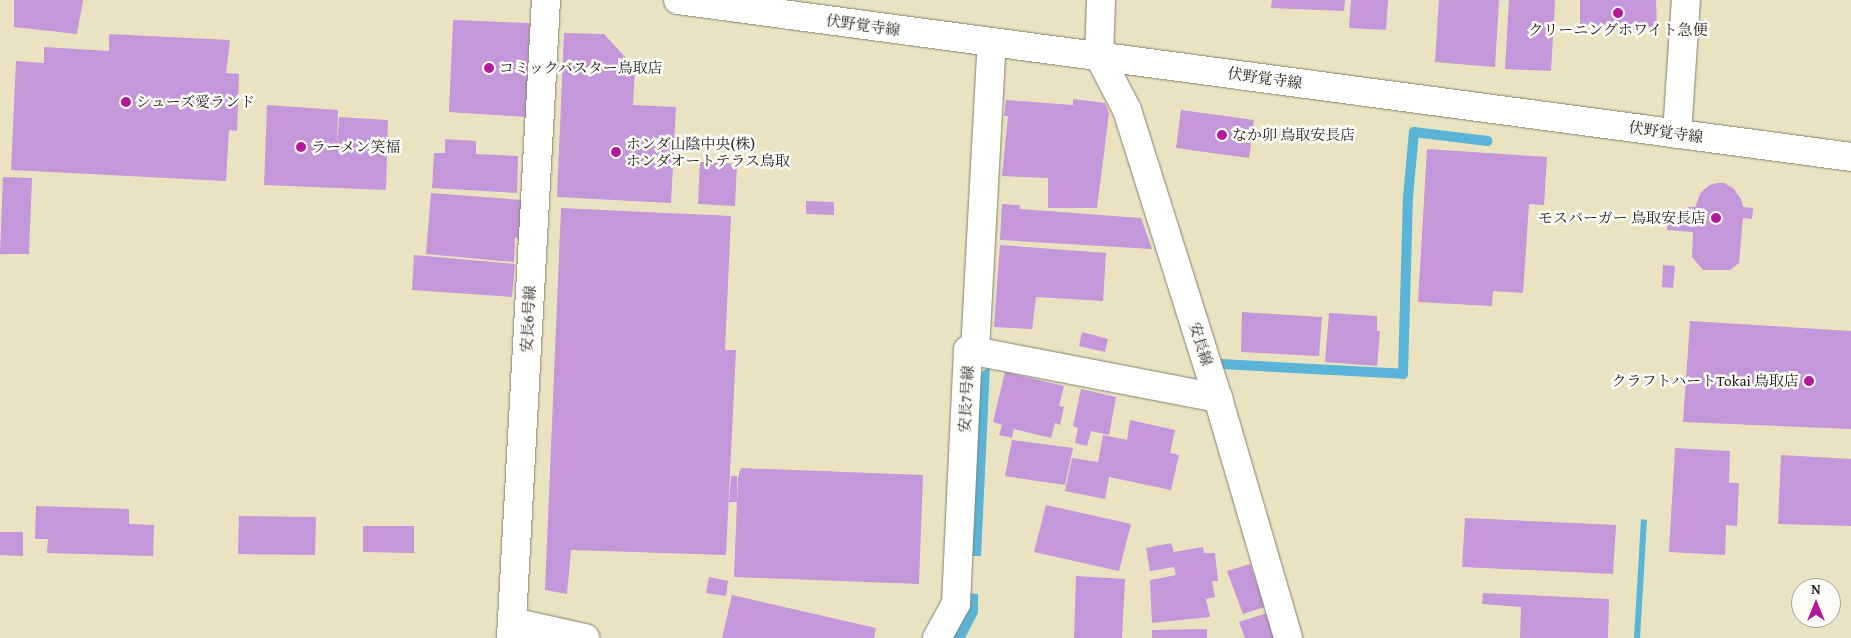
<!DOCTYPE html>
<html>
<head>
<meta charset="utf-8">
<style>
  body { margin:0 }
  #map { position:relative; width:1851px; height:638px; overflow:hidden; background:#eae3c2; font-family:"Gentium Book Plus","Noto Serif JP",serif }
  div>[style] { position:absolute }
  .water>* { inset:0; background:#59b4d7 }
  .stream>* { height:10px; margin:-5px; padding:0 5px; transform-origin:5px; border-radius:5px; background:#59b4d7 }
  .building>* { inset:0; background:#c397d9 }
  .roads { filter:drop-shadow(0 0 1px #83806f) drop-shadow(0 0 1px #83806f) }
  .minor>* { height:28px; margin:-14px; padding:0 14px; transform-origin:14px; border-radius:14px; background:#fff }
  .major>* { height:28px; margin:-14px; padding:0 14px; transform-origin:14px; border-radius:14px; background:#fff }
  .dots>* { width:14px; height:14px; translate:-50% -50%; box-sizing:border-box; border:2px solid #fdfcf7; border-radius:50% }
  span { translate:-50% -50%; white-space:nowrap; text-align:center; line-height:1.15; -webkit-text-stroke:5px #fdfcf7; paint-order:stroke }
  .street-label { font-size:15px; color:#1c1c1c }
  .poi-label { font-size:15px; color:#1c1c1c }
  .left { translate:0 -50%; text-align:left }
  .right { translate:-100% -50%; text-align:right }
  .north { position:absolute; left:1791px; top:578px; width:50px; height:50px; box-sizing:border-box; background:#fdfcf7; border:1px solid #a3a29f; border-radius:50%; rotate:0deg; font-size:14px; font-weight:700; line-height:20px; text-align:center; color:#1c1c1c }
  .north::after { content:''; display:block; margin:auto; width:18px; height:22px; background:#b5179e; clip-path:polygon(50% 0,100% 100%,50% 72%,0 100%) }
</style>
</head>
<body>
<div id="map">
  <div class="water">
    <div style="clip-path:polygon(990px 366px,981px 556px,969px 556px,978px 375px)"></div>
    <div style="clip-path:polygon(1641px 519px,1647px 520px,1640px 638px,1634px 638px)"></div>
    <div style="clip-path:polygon(967px 593px,978px 594px,978px 613px,965px 638px,953px 638px)"></div>
  </div>
  <div class="stream">
    <div style="left:1221px;top:364px;width:182px;rotate:3.1deg"></div>
    <div style="left:1403px;top:374px;width:177px;rotate:-88.4deg"></div>
    <div style="left:1408px;top:197px;width:65px;rotate:-84.7deg"></div>
    <div style="left:1414px;top:132px;width:74px;rotate:7deg"></div>
  </div>
  <div class="building">
    <div style="clip-path:polygon(14px 0,83px 0,77px 34px,14px 27px)"></div>
    <div style="clip-path:polygon(1272px 0,1345px 0,1344px 11px,1271px 8px)"></div>
    <div style="clip-path:polygon(1351px 0,1388px 0,1386px 30px,1349px 28px)"></div>
    <div style="clip-path:polygon(1439px 0,1499px 0,1495px 67px,1435px 62px)"></div>
    <div style="clip-path:polygon(1509px 0,1555px 0,1551px 71px,1505px 69px)"></div>
    <div style="clip-path:polygon(1580px 0,1656px 0,1657px 27px,1580px 25px)"></div>
    <div style="clip-path:polygon(453px 20px,530px 23px,526px 117px,449px 112px)"></div>
    <div style="clip-path:polygon(564px 33px,604px 34px,635px 68px,633px 105px,676px 107px,671px 203px,557px 197px)"></div>
    <div style="clip-path:polygon(109px 34px,230px 40px,226px 73px,239px 74px,237px 131px,229px 130px,226px 181px,11px 170px,16px 61px,44px 63px,44px 47px,109px 51px)"></div>
    <div style="clip-path:polygon(1073px 99px,1105px 103px,1109px 113px,1097px 208px,1048px 208px,1048px 178px,1002px 176px,1008px 116px,1004px 116px,1006px 100px,1073px 105px)"></div>
    <div style="clip-path:polygon(267px 105px,338px 110px,337px 150px,339px 117px,388px 120px,386px 190px,264px 185px)"></div>
    <div style="clip-path:polygon(1181px 110px,1254px 120px,1249px 158px,1176px 148px)"></div>
    <div style="clip-path:polygon(445px 139px,476px 141px,476px 154px,518px 156px,517px 193px,432px 188px,434px 153px,445px 153px)"></div>
    <div style="clip-path:polygon(1427px 149px,1547px 157px,1544px 205px,1529px 204px,1523px 293px,1493px 291px,1492px 306px,1418px 302px)"></div>
    <div style="clip-path:polygon(700px 162px,737px 164px,735px 206px,698px 204px)"></div>
    <div style="clip-path:polygon(3px 177px,32px 178px,29px 254px,0 254px)"></div>
    <div style="clip-path:polygon(1717px 183px,1724px 183px,1733px 188px,1741px 199px,1743px 207px,1753px 208px,1752px 219px,1743px 218px,1739px 263px,1730px 270px,1703px 270px,1692px 257px,1693px 232px,1667px 230px,1668px 214px,1686px 215px,1687px 207px,1695px 207px,1701px 192px,1710px 185px)"></div>
    <div style="clip-path:polygon(431px 193px,522px 200px,519px 240px,515px 237px,514px 262px,426px 254px)"></div>
    <div style="clip-path:polygon(806px 201px,834px 202px,834px 215px,806px 214px)"></div>
    <div style="clip-path:polygon(1002px 204px,1020px 205px,1020px 209px,1141px 218px,1152px 249px,1000px 240px)"></div>
    <div style="clip-path:polygon(561px 208px,731px 216px,725px 350px,736px 350px,726px 555px,571px 550px,567px 594px,545px 590px)"></div>
    <div style="clip-path:polygon(1000px 245px,1106px 253px,1103px 301px,1036px 297px,1032px 329px,994px 327px)"></div>
    <div style="clip-path:polygon(414px 255px,515px 264px,512px 297px,412px 290px)"></div>
    <div style="clip-path:polygon(1663px 265px,1675px 266px,1673px 288px,1662px 287px)"></div>
    <div style="clip-path:polygon(1242px 312px,1322px 317px,1319px 356px,1241px 352px)"></div>
    <div style="clip-path:polygon(1329px 313px,1377px 316px,1377px 331px,1380px 331px,1377px 366px,1325px 362px)"></div>
    <div style="clip-path:polygon(1690px 321px,1851px 331px,1851px 429px,1683px 422px)"></div>
    <div style="clip-path:polygon(1082px 332px,1108px 339px,1105px 352px,1079px 346px)"></div>
    <div style="clip-path:polygon(1005px 372px,1064px 386px,1059px 406px,1064px 407px,1060px 425px,1055px 423px,1051px 438px,1014px 429px,1012px 438px,999px 435px,1002px 425px,993px 422px)"></div>
    <div style="clip-path:polygon(1081px 389px,1116px 397px,1109px 435px,1091px 431px,1087px 446px,1075px 443px,1078px 428px,1073px 426px)"></div>
    <div style="clip-path:polygon(1130px 420px,1175px 430px,1170px 453px,1179px 455px,1171px 490px,1109px 477px,1105px 499px,1065px 491px,1072px 458px,1098px 462px,1103px 435px,1127px 440px)"></div>
    <div style="clip-path:polygon(1012px 440px,1073px 448px,1065px 485px,1005px 476px)"></div>
    <div style="clip-path:polygon(1675px 448px,1730px 451px,1729px 483px,1739px 483px,1737px 526px,1726px 525px,1725px 555px,1669px 552px)"></div>
    <div style="clip-path:polygon(1781px 455px,1851px 459px,1851px 526px,1778px 524px)"></div>
    <div style="clip-path:polygon(741px 468px,923px 475px,919px 584px,734px 577px,738px 477px)"></div>
    <div style="clip-path:polygon(731px 476px,737px 476px,737px 502px,729px 502px)"></div>
    <div style="clip-path:polygon(1046px 505px,1131px 524px,1119px 571px,1034px 552px)"></div>
    <div style="clip-path:polygon(36px 506px,129px 509px,129px 524px,154px 525px,153px 556px,47px 553px,48px 539px,35px 539px)"></div>
    <div style="clip-path:polygon(239px 516px,316px 517px,315px 555px,238px 554px)"></div>
    <div style="clip-path:polygon(1465px 518px,1616px 525px,1613px 574px,1462px 567px)"></div>
    <div style="clip-path:polygon(363px 526px,414px 526px,414px 553px,363px 552px)"></div>
    <div style="clip-path:polygon(0 532px,23px 532px,23px 556px,0 555px)"></div>
    <div style="clip-path:polygon(1171px 543px,1174px 552px,1203px 547px,1204px 553px,1215px 553px,1218px 581px,1212px 581px,1215px 597px,1206px 599px,1210px 617px,1152px 623px,1150px 580px,1176px 575px,1174px 567px,1150px 571px,1146px 548px)"></div>
    <div style="clip-path:polygon(1250px 564px,1265px 607px,1243px 614px,1227px 571px)"></div>
    <div style="clip-path:polygon(1076px 576px,1125px 579px,1122px 638px,1074px 638px)"></div>
    <div style="clip-path:polygon(709px 577px,728px 581px,726px 596px,706px 593px)"></div>
    <div style="clip-path:polygon(1483px 593px,1609px 599px,1608px 638px,1520px 638px,1521px 607px,1482px 604px)"></div>
    <div style="clip-path:polygon(732px 595px,876px 628px,874px 638px,722px 638px)"></div>
    <div style="clip-path:polygon(1267px 613px,1275px 638px,1245px 638px,1239px 622px)"></div>
    <div style="clip-path:polygon(1207px 629px,1207px 638px,1152px 638px,1152px 630px)"></div>
  </div>
  <div class="roads">
    <div class="minor">
      <div style="left:1101px;top:0;width:56px;rotate:92deg"></div>
      <div style="left:1099px;top:56px;width:61px;rotate:62.6deg"></div>
      <div style="left:1127px;top:110px;width:302px;rotate:72.5deg"></div>
      <div style="left:1218px;top:398px;width:250px;rotate:73.7deg"></div>
      <div style="left:1677px;top:134px;width:134px;rotate:-86.2deg"></div>
      <div style="left:975px;top:351px;width:309px;rotate:-86.9deg"></div>
      <div style="left:512px;top:622px;width:75px;rotate:12.4deg"></div>
      <div style="left:511px;top:638px;width:639px;rotate:-86.86deg"></div>
      <div style="left:937px;top:638px;width:39px;rotate:-61deg"></div>
      <div style="left:956px;top:604px;width:254px;rotate:-87.3deg"></div>
      <div style="left:968px;top:350px;width:255px;rotate:10.9deg"></div>
    </div>
    <div class="major">
      <div style="left:678px;top:0;width:1183px;rotate:7.62deg"></div>
    </div>
  </div>
  <div class="dots">
    <div style="left:1618px;top:13px;background:#b5179e"></div>
    <div style="left:489px;top:68px;background:#b5179e"></div>
    <div style="left:126px;top:102px;background:#b5179e"></div>
    <div style="left:1222px;top:135px;background:#b5179e"></div>
    <div style="left:301px;top:147px;background:#b5179e"></div>
    <div style="left:616px;top:152px;background:#b5179e"></div>
    <div style="left:1716px;top:218px;background:#b5179e"></div>
    <div style="left:1809px;top:381px;background:#b5179e"></div>
  </div>
  <div class="street-label">
    <span style="left:863px;top:25px;rotate:8deg">伏野覚寺線</span>
    <span style="left:1265px;top:78px;rotate:8deg">伏野覚寺線</span>
    <span style="left:1666px;top:132px;rotate:8deg">伏野覚寺線</span>
    <span style="left:528px;top:319px;rotate:-87deg">安長6号線</span>
    <span style="left:1201px;top:344px;rotate:72deg">安長線</span>
    <span style="left:966px;top:399px;rotate:-87deg">安長7号線</span>
  </div>
  <div class="poi-label">
    <span style="left:1618px;top:30px">クリーニングホワイト急便</span>
    <span class="left" style="left:499px;top:68px">コミックバスター鳥取店</span>
    <span class="left" style="left:136px;top:102px">シューズ愛ランド</span>
    <span class="left" style="left:1232px;top:135px">なか卯 鳥取安長店</span>
    <span class="left" style="left:626px;top:152px">ホンダ山陰中央(株)<br>ホンダオートテラス鳥取</span>
    <span class="left" style="left:311px;top:147px">ラーメン笑福</span>
    <span class="right" style="left:1706px;top:218px">モスバーガー 鳥取安長店</span>
    <span class="right" style="left:1799px;top:381px">クラフトハートTokai 鳥取店</span>
  </div>
  <div class="north">N</div>
</div>
</body>
</html>
